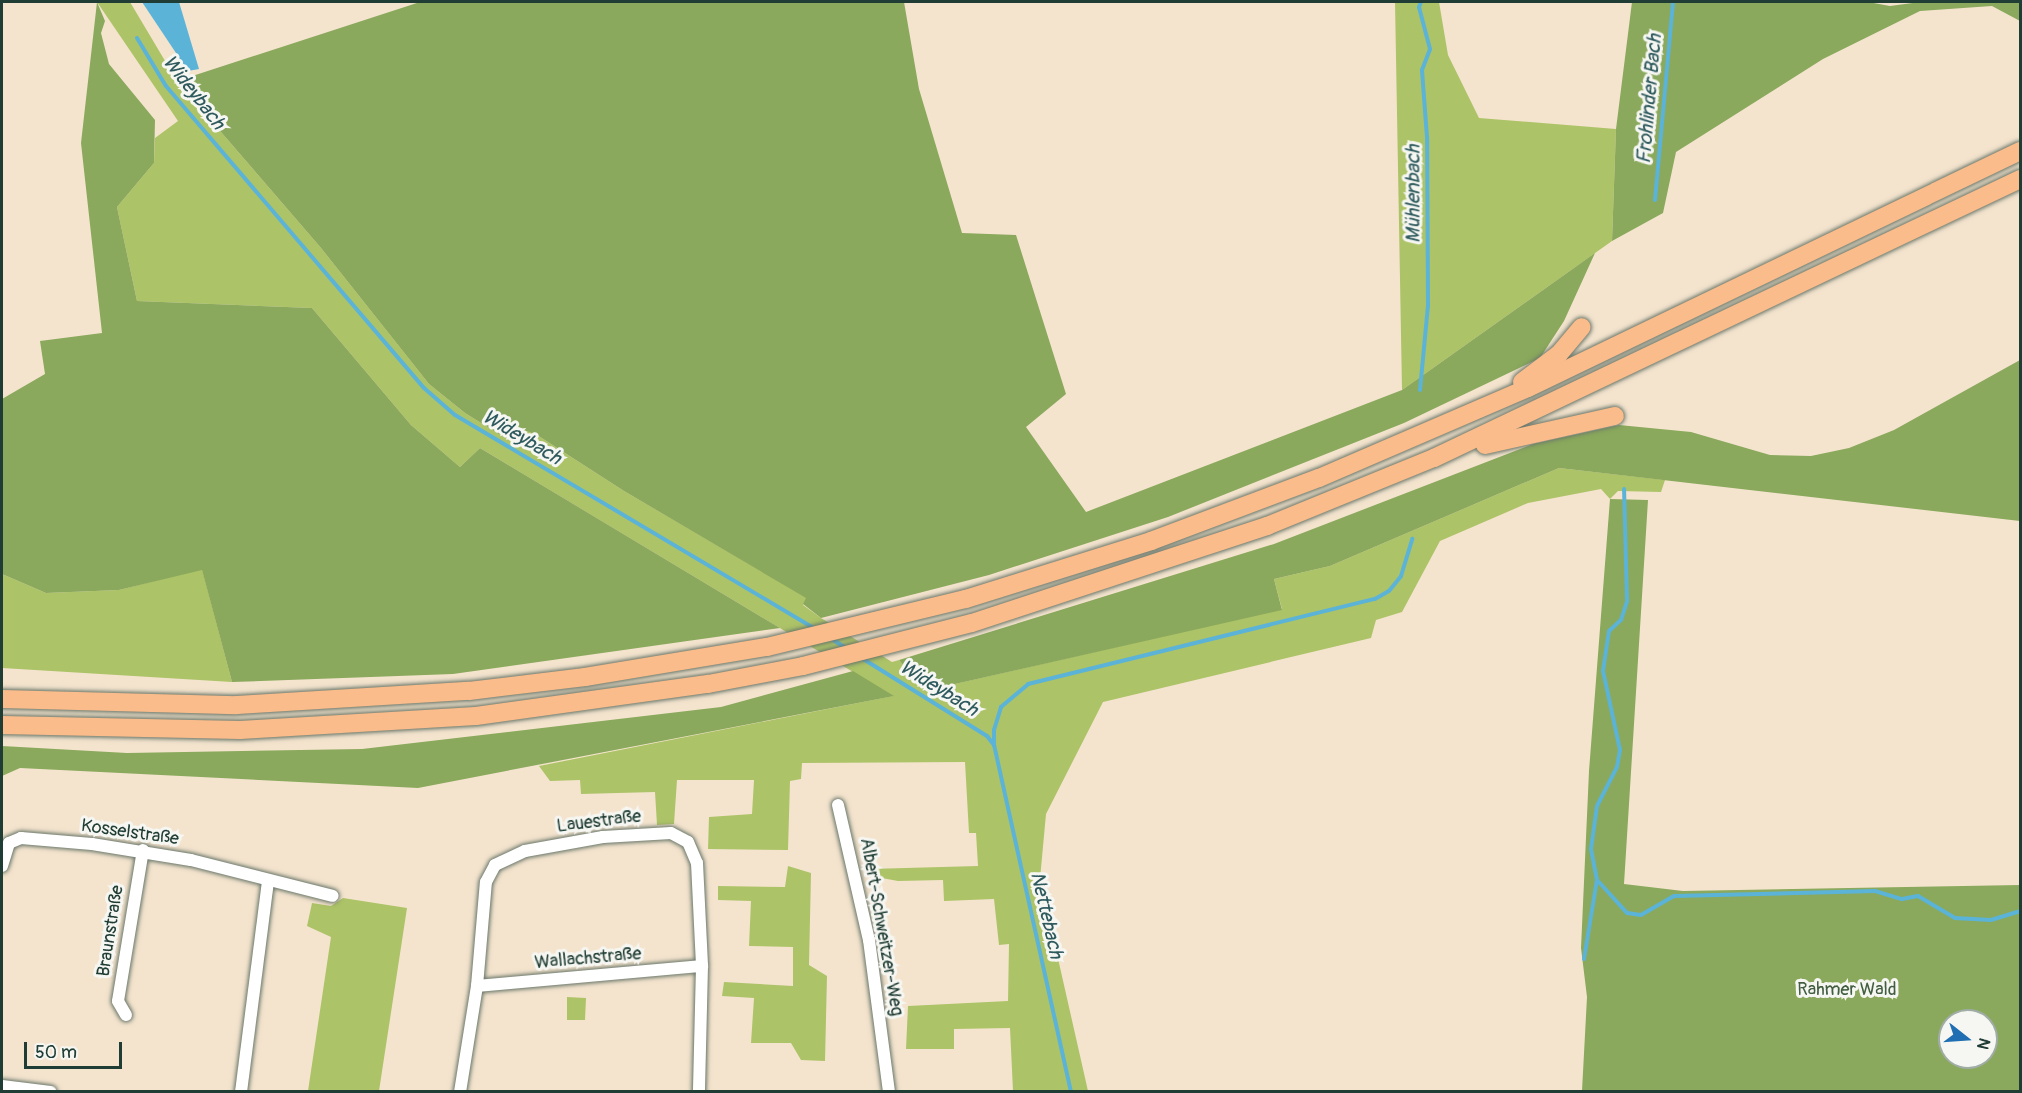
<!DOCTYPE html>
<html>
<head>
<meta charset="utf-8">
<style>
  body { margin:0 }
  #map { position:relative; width:2022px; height:1093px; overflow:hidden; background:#f4e4ce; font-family:Pangolin,sans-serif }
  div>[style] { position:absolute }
  .green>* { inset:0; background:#adc367 }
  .forest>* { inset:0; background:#8aa95c }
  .water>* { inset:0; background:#5bb3d8 }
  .stream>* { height:4px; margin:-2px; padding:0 2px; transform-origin:2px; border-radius:2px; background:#5bb3d8 }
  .roads { filter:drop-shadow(0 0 2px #6a776a) drop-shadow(0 0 2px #6a776a) }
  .minor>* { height:12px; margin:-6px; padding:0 6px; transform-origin:6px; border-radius:6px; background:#fff }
  .highway>* { height:18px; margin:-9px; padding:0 9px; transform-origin:9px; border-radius:9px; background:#fabc8b }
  span { translate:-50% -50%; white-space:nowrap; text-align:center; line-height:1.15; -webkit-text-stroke:6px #f6f6f2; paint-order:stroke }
  .street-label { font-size:18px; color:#1f3d34 }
  .park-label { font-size:18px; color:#425e41 }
  .water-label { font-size:20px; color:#2e5a5d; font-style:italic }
  .frame { position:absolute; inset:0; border:3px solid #1f3d34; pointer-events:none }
  .north { position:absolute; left:1938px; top:1009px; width:60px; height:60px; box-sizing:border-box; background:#f6f6f2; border:2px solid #a0aca6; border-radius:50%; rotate:107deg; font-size:16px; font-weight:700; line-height:24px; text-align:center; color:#1f3d34 }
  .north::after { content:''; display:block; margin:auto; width:21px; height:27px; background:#1f6fb2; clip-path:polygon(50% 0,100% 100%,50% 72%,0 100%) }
  .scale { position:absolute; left:24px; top:1042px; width:98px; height:27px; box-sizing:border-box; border:3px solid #1f3d34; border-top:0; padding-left:8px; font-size:18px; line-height:21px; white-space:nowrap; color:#1f3d34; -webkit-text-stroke:4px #f6f6f2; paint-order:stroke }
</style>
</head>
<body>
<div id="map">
  <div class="green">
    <div style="clip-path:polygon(97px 2px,130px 2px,177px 81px,321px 248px,429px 384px,465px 413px,505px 438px,513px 426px,537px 435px,624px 491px,807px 598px,803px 605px,821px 618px,892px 662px,899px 660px,924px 691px,1282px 609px,1274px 579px,1330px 566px,1559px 468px,1665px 480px,1661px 492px,1618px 491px,1610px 499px,1601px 489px,1528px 503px,1440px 541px,1402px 612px,1376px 620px,1371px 638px,1103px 702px,1046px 814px,1040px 879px,1088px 1091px,1013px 1091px,1010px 1028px,954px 1029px,954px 1049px,906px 1049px,908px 1006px,1008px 1001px,1009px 944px,999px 945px,994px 899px,944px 901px,943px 880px,898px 881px,871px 876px,869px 869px,978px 866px,976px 833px,969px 833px,965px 762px,802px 763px,801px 779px,790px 781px,788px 850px,708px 849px,709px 817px,752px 814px,754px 780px,677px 780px,674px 824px,657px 825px,655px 792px,581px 794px,580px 780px,550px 781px,539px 766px,893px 696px,480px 448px,460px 467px,411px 425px,312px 308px,137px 301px,117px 207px,154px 163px,155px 138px,178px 121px)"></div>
    <div style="clip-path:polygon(1395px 2px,1439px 2px,1448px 55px,1479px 118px,1616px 129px,1612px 241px,1402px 390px)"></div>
    <div style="clip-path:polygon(202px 569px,232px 682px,2px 668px,2px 574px,46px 593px,119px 590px)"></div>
    <div style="clip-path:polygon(788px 866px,811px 873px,809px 965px,827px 976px,825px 1061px,801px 1060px,791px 1043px,751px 1043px,754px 998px,722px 996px,724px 982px,793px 986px,793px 947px,749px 946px,751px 901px,718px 900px,718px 886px,785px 887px)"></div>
    <div style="clip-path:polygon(343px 898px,407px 908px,379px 1091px,308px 1091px,331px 937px,307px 926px,312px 903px,331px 906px)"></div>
    <div style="clip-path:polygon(567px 997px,586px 998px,585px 1020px,567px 1020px)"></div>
  </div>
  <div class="forest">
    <div style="clip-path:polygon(97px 2px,105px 21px,101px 33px,109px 64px,155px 120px,154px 163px,117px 207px,137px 301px,312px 308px,411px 425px,460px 467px,480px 448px,780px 628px,453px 674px,232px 682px,202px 570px,119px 590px,46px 593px,2px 574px,2px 399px,45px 374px,40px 341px,102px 333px,81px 143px)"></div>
    <div style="clip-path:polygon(420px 2px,904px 2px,919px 89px,962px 233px,1016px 235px,1066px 394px,1026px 427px,1086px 512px,1402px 390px,1595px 253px,1564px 321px,1540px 358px,1404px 423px,1168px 517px,989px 575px,821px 618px,803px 604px,806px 598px,624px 491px,537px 435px,513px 426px,505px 438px,465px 413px,429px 384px,321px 248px,177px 81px)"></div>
    <div style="clip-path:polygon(1632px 2px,1868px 2px,1890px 6px,1920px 2px,2020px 2px,2020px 21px,1992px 6px,1920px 11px,1823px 59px,1676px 152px,1663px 213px,1612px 241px,1616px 129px)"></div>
    <div style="clip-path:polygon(2020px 360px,2020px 521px,1559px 468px,1330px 566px,1274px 579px,1282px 610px,924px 691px,899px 660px,1274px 544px,1533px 444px,1619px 425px,1691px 432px,1770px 455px,1811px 456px,1849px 448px,1894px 430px)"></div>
    <div style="clip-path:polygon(evenodd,1610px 499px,1648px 500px,1624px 884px,1683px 891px,2020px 885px,2020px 1091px,1582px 1091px,1587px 997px,1581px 948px,1589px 771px,1610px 499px,1950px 1021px,1986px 1021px,1986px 1057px,1950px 1057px,1950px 1021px)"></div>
    <div style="clip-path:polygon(853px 671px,894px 696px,418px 788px,20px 768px,2px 776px,2px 746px,127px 753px,362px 749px,721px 707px)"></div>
  </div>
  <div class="water">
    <div style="clip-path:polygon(142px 2px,179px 2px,199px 69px,188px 71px)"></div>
  </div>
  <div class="stream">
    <div style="left:137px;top:38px;width:56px;rotate:58.9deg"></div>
    <div style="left:166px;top:86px;width:397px;rotate:49.5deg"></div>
    <div style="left:424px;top:388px;width:41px;rotate:41.1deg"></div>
    <div style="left:455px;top:415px;width:420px;rotate:30.7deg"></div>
    <div style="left:1655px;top:200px;width:199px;rotate:-84.8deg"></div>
    <div style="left:1420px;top:390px;width:84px;rotate:-84.6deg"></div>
    <div style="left:1428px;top:306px;width:169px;rotate:-90.3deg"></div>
    <div style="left:1427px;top:137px;width:67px;rotate:-94.3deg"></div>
    <div style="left:1422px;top:70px;width:22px;rotate:-69deg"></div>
    <div style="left:1430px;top:49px;width:43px;rotate:-104.7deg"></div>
    <div style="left:1419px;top:7px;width:5px;rotate:-68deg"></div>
    <div style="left:830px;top:638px;width:19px;rotate:32deg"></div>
    <div style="left:860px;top:657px;width:150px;rotate:31.9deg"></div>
    <div style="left:987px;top:736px;width:11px;rotate:52deg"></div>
    <div style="left:1598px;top:881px;width:43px;rotate:47.8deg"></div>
    <div style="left:1627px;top:913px;width:14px;rotate:8deg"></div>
    <div style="left:1641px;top:915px;width:38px;rotate:-30deg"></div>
    <div style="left:1674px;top:896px;width:201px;rotate:-1.4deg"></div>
    <div style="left:1875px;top:891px;width:28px;rotate:17deg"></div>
    <div style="left:1902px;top:899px;width:16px;rotate:-11deg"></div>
    <div style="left:1918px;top:896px;width:43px;rotate:30.7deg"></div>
    <div style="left:1955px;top:918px;width:36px;rotate:3deg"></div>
    <div style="left:1991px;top:920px;width:30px;rotate:-17deg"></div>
    <div style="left:1584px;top:959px;width:80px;rotate:-80.7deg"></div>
    <div style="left:1597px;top:880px;width:32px;rotate:-101deg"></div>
    <div style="left:1591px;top:849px;width:43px;rotate:-82.1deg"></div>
    <div style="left:1597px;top:806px;width:44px;rotate:-62.9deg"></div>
    <div style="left:1617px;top:767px;width:17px;rotate:-80deg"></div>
    <div style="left:1620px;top:750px;width:81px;rotate:-102.1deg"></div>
    <div style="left:1603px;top:671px;width:40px;rotate:-81.5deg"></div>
    <div style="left:1609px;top:631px;width:16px;rotate:-43deg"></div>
    <div style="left:1621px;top:620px;width:20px;rotate:-72deg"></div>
    <div style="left:1627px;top:601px;width:112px;rotate:-91.5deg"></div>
    <div style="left:1071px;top:1092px;width:355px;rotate:-102.5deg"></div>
    <div style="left:994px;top:745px;width:15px;rotate:-90deg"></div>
    <div style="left:994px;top:730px;width:24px;rotate:-73deg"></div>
    <div style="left:1001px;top:707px;width:35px;rotate:-40deg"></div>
    <div style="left:1028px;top:684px;width:357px;rotate:-13.8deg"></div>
    <div style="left:1375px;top:599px;width:16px;rotate:-30deg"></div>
    <div style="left:1389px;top:591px;width:19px;rotate:-51deg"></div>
    <div style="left:1401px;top:576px;width:39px;rotate:-73deg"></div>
  </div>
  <div class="roads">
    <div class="minor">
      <div style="left:838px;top:805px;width:139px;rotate:77.1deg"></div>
      <div style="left:869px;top:940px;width:153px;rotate:82.5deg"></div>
      <div style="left:2px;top:866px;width:24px;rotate:-73deg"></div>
      <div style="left:9px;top:843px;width:13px;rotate:-23deg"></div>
      <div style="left:21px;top:838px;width:71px;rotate:4.8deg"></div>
      <div style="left:92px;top:844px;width:100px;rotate:9.2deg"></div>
      <div style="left:191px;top:860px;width:146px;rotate:14.2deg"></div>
      <div style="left:477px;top:986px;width:226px;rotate:-5.1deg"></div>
      <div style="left:126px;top:1015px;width:16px;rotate:-120deg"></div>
      <div style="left:118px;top:1001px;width:153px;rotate:-80.6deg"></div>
      <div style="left:2px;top:1086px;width:49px;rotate:7deg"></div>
      <div style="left:241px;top:1092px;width:213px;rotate:-82.7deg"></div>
      <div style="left:460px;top:1092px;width:107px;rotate:-80.9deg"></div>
      <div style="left:477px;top:986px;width:104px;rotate:-85.1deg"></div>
      <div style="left:486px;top:882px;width:19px;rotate:-62deg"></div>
      <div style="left:495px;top:865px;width:33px;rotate:-25deg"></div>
      <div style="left:525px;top:851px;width:79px;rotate:-10.2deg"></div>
      <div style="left:603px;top:837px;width:68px;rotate:-3.4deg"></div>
      <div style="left:671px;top:833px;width:19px;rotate:28deg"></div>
      <div style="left:688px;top:842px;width:23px;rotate:67deg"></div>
      <div style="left:697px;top:863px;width:103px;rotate:87.2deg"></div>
      <div style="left:702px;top:966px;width:126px;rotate:91.4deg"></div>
    </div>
    <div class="highway">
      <div style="left:1522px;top:382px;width:46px;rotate:-37.1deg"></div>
      <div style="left:1559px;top:354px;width:35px;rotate:-50deg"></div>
      <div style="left:1485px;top:445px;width:133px;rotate:-12.6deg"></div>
      <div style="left:2px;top:699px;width:235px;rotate:1.5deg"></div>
      <div style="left:237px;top:705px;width:232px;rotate:-3.5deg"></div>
      <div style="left:469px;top:691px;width:117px;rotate:-6.9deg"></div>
      <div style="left:585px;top:677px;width:184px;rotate:-9.4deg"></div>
      <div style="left:767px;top:647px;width:205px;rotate:-13.6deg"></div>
      <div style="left:966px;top:599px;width:194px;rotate:-17.4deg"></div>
      <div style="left:1151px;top:541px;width:179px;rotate:-20.6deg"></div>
      <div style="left:1319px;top:478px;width:228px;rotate:-23.3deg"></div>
      <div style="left:1528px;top:388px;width:546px;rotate:-25.72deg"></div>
      <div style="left:2px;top:725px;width:238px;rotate:1.2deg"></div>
      <div style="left:240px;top:730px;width:236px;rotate:-3.4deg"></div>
      <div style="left:476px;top:716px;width:234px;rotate:-7.9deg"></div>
      <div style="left:708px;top:684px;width:97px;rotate:-10.7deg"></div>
      <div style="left:803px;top:666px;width:174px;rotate:-14.3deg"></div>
      <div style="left:972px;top:623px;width:311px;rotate:-18.2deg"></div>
      <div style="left:1267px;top:526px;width:180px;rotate:-22.2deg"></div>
      <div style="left:1434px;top:458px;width:649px;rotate:-25.46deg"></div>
    </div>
  </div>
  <div class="street-label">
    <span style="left:599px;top:822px;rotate:-7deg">Lauestraße</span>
    <span style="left:130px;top:833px;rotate:8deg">Kosselstraße</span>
    <span style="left:881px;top:927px;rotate:80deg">Albert-Schweitzer-Weg</span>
    <span style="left:111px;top:931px;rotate:-81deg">Braunstraße</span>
    <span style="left:588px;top:959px;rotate:-5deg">Wallachstraße</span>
  </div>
  <div class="park-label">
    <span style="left:1847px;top:990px">Rahmer Wald</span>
  </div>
  <div class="water-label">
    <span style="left:194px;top:92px;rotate:52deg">Wideybach</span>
    <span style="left:1649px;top:99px;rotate:-85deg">Frohlinder Bach</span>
    <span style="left:1413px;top:194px;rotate:-90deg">Mühlenbach</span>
    <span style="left:522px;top:437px;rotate:31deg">Wideybach</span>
    <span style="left:939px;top:688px;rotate:32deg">Wideybach</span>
    <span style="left:1047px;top:915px;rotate:77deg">Nettebach</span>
  </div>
  <div class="frame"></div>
  <div class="north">N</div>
  <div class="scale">50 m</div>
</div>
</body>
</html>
